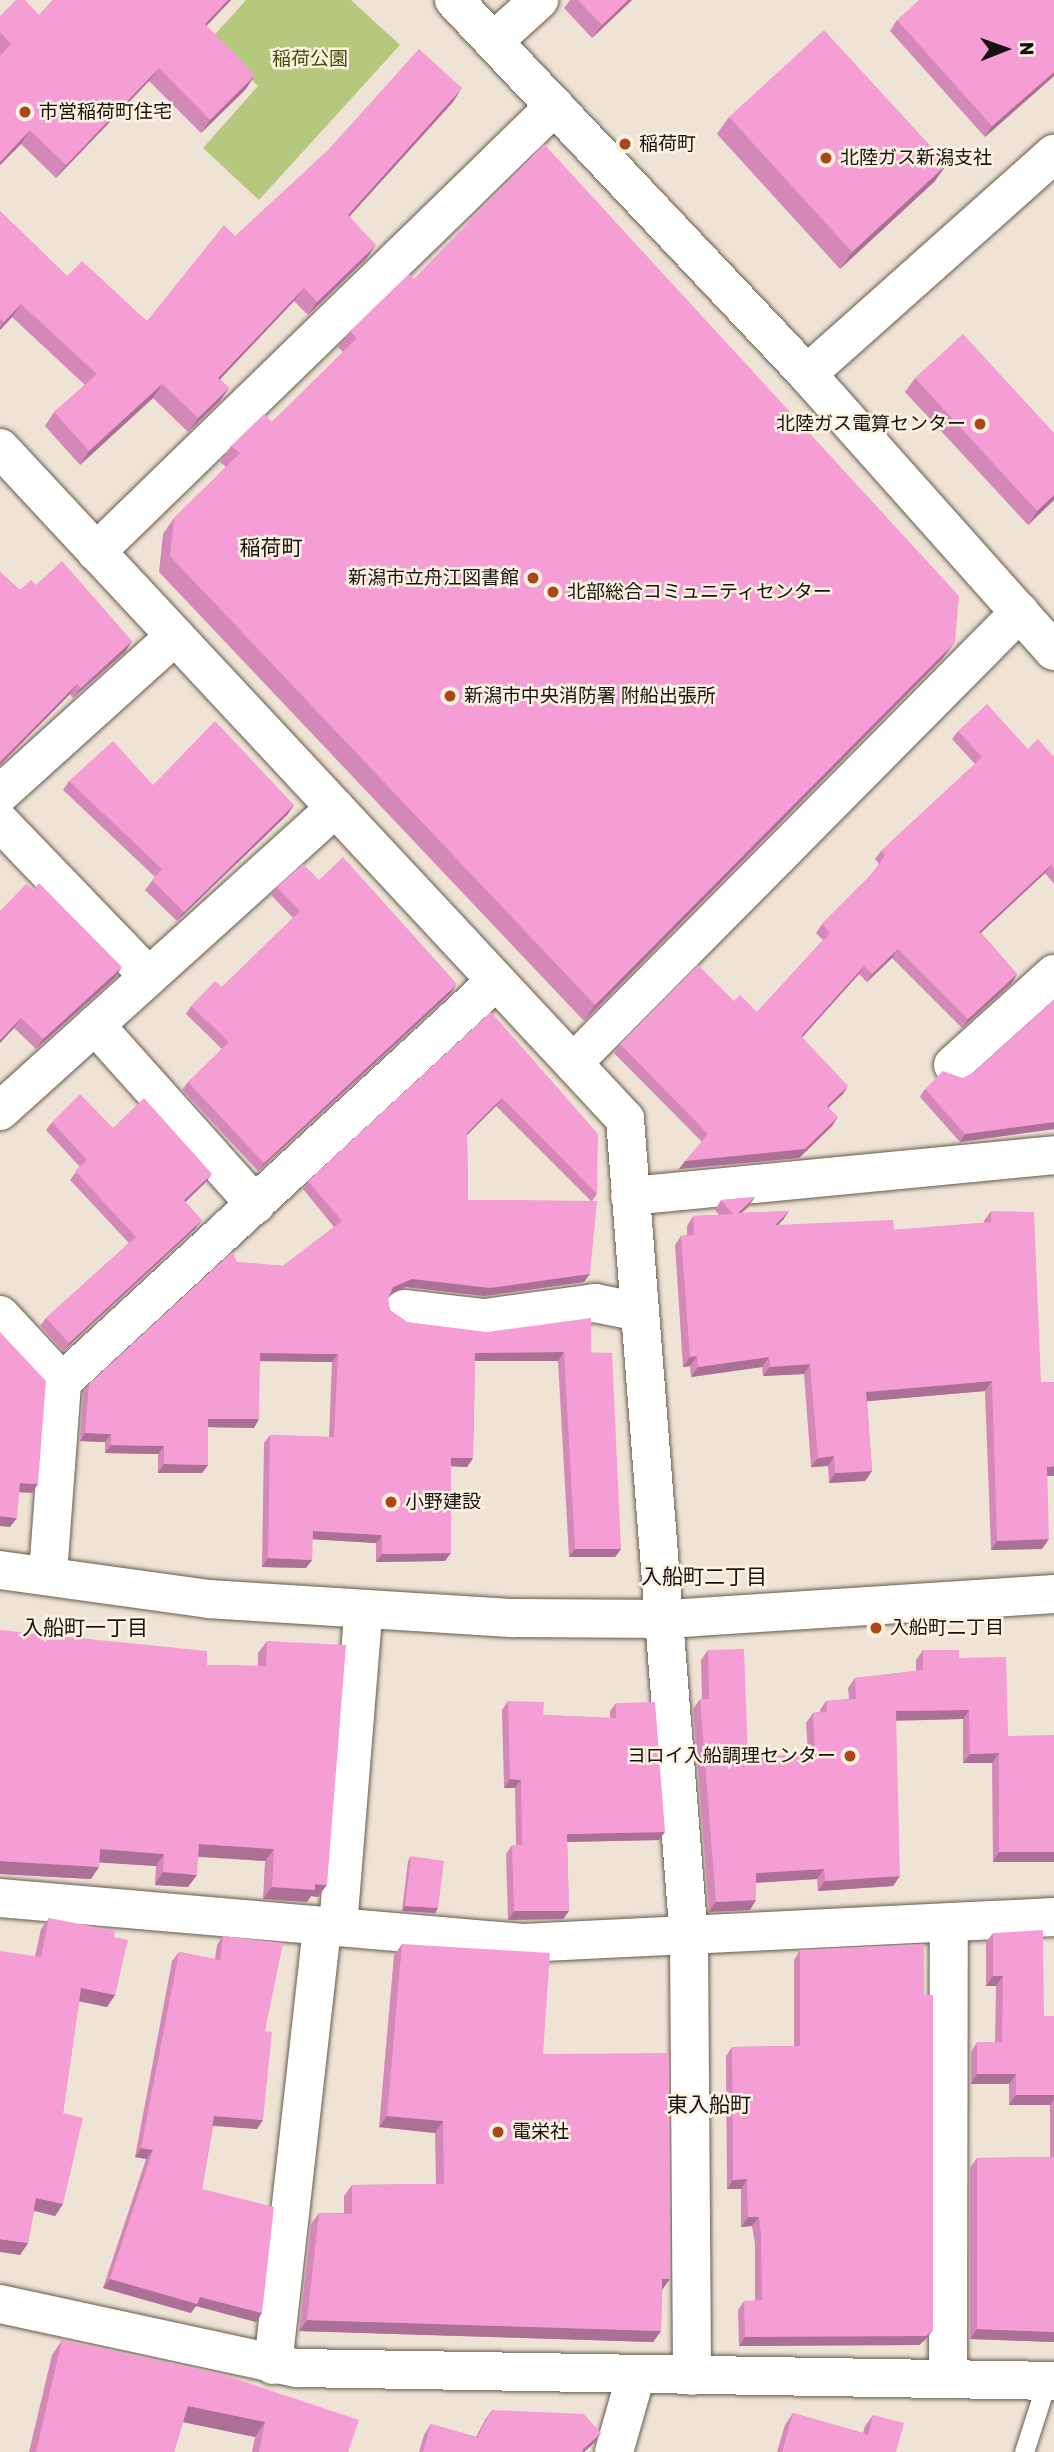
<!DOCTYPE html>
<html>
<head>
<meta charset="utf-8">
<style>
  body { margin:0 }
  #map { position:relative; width:1054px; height:2452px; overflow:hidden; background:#efe3d5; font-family:Rubik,"Noto Sans JP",sans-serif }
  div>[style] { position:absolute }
  .green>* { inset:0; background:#b6c87e }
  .roads { filter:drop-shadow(0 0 2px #665c4f) drop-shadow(0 0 2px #665c4f) }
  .service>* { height:19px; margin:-9.5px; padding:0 9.5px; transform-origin:9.5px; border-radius:9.5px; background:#fff }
  .minor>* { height:38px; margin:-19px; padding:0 19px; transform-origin:19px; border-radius:19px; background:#fff }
  .tertiary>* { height:38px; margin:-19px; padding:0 19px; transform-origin:19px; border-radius:19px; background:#fff }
  .wall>* { inset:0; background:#d388b7 }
  .shaded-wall>* { inset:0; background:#ac6f95 }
  .building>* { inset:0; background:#f59ed5 }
  .dots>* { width:19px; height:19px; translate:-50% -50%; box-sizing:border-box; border:4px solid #fdf1e2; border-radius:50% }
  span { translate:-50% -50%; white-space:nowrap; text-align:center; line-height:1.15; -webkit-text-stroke:5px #fdf1e2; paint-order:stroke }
  .park-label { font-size:19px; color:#424f06 }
  .poi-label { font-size:19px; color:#16120d }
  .left { translate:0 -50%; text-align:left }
  .right { translate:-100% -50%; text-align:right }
  .neighbourhood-label { font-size:21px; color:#16120d }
  .north { position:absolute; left:970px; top:14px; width:70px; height:70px; -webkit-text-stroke:5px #fdf1e2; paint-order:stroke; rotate:89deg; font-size:19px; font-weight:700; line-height:28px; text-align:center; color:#16120d }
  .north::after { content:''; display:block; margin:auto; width:24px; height:32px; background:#16120d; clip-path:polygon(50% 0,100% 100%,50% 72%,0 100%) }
</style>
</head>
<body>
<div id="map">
  <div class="green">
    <div style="clip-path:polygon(246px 0,351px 0,400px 45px,259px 200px,203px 148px,258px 86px,210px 40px)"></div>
  </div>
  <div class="roads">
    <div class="service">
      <div style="left:1024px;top:2452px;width:75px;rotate:-72.1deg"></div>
    </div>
    <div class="minor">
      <div style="left:494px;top:41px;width:61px;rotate:-42.3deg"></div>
      <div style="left:0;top:448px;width:917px;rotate:47.03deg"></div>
      <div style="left:625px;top:1119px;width:823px;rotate:85.54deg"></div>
      <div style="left:689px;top:1940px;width:436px;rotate:89.6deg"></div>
      <div style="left:96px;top:552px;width:640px;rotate:-44.18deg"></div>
      <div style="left:0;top:794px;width:236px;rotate:-42.1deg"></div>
      <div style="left:0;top:822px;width:214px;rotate:46.1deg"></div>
      <div style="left:95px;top:1025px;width:241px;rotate:48.2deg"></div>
      <div style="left:573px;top:1063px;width:635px;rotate:-45.26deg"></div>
      <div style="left:953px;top:1065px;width:136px;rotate:-42deg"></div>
      <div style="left:0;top:1111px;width:452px;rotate:-42.1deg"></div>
      <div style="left:630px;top:1196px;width:426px;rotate:-5.5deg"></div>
      <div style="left:404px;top:1309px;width:81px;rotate:6.4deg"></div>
      <div style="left:484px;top:1318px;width:112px;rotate:-7.7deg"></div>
      <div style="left:595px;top:1303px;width:41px;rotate:11.3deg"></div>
      <div style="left:0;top:1315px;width:91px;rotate:47.2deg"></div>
      <div style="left:48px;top:1574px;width:193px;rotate:-85.8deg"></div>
      <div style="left:62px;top:1382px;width:591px;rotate:-42.74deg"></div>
      <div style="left:0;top:1898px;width:525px;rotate:4.92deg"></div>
      <div style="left:523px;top:1943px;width:532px;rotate:-2.8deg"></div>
      <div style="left:338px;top:1927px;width:315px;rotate:-85.4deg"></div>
      <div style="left:273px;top:2365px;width:442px;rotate:-83.6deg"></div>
      <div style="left:948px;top:2379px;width:453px;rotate:-89.9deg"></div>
      <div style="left:614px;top:2452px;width:80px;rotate:-74.1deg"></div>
    </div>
    <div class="tertiary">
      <div style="left:454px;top:0;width:514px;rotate:46.65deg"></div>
      <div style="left:807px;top:374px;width:371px;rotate:48.3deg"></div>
      <div style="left:807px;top:374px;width:331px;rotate:-41.7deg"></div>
      <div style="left:0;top:1570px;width:210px;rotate:7.9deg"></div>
      <div style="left:208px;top:1599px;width:307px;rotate:3.6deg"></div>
      <div style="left:514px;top:1618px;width:153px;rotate:0.4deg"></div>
      <div style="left:667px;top:1619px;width:388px;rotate:-3.7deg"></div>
      <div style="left:0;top:2304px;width:304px;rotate:12.2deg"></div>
      <div style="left:297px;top:2368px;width:757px;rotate:0.98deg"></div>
    </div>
  </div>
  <div class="wall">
    <div style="clip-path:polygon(53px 0,231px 0,206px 26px,246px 89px,201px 133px,149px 81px,56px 178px,21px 144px,0 165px,0 16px,39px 15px)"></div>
    <div style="clip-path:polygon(570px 0,632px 0,592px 38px,564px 8px)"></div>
    <div style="clip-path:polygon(1054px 0,1054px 76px,985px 137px,890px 31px,897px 20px)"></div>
    <div style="clip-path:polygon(453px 102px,349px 217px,367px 258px,308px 315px,294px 301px,220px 379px,229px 388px,220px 401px,188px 432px,153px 398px,80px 465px,45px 426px,54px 412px,85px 385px,12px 317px,0 330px,0 211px,67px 276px,147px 321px,235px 236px)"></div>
    <div style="clip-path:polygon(729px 117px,935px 181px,840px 269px,717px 134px)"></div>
    <div style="clip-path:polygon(414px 279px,943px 658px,584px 1021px,159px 572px,163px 534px,174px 518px,226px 467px,220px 462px,231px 446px,272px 422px,343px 352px,338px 347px,350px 331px)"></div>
    <div style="clip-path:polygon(915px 378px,1054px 433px,1054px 500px,1028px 525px,905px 392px)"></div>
    <div style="clip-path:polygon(0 572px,20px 590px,36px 585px,132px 641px,125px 652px,73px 698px,70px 694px,0 765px)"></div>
    <div style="clip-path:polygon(958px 731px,1028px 749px,1054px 757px,1054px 884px,1045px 873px,981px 933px,1017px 974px,1012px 983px,962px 1028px,892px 958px,867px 982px,859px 974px,802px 1037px,843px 1094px,829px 1107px,832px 1126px,799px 1158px,679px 1169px,702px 1142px,614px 1053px,620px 1044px,734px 1001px,757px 1012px,823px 940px,816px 933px,822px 924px,871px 875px,879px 864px,875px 859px,881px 851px,975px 764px,952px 739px)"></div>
    <div style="clip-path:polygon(69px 781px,153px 785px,294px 805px,287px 815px,177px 921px,145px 890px,155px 877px,63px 790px)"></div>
    <div style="clip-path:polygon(319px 880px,451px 993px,258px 1171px,182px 1090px,188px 1082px,222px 1049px,186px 1014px,191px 1006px,222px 987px,293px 918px,271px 895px,277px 887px)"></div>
    <div style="clip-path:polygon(0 911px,115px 978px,36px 1049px,14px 1028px,0 1043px)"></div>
    <div style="clip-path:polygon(1054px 1000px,1054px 1129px,960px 1142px,920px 1097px,925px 1089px,963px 1078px,973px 1073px)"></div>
    <div style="clip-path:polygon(evenodd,491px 1012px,597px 1194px,592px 1201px,584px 1282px,484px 1296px,406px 1287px,390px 1294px,388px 1299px,390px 1310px,407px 1322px,591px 1352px,621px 1549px,615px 1557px,569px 1557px,558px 1361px,475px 1361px,473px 1458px,467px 1467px,451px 1466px,445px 1561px,376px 1562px,376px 1543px,312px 1539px,312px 1560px,306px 1568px,262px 1567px,264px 1443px,270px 1435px,329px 1437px,332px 1362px,260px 1361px,254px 1428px,208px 1427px,208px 1465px,202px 1473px,158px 1473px,158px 1454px,105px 1453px,105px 1442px,80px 1441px,83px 1392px,89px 1384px,237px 1262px,283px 1266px,334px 1227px,303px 1189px,308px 1181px,491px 1012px,496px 1106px,591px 1201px,468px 1200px,467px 1135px,496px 1106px)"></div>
    <div style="clip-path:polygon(52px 1122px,113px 1128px,206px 1182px,185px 1202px,196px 1228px,63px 1351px,40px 1326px,46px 1318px,129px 1243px,70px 1180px,80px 1167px,46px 1130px)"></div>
    <div style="clip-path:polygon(755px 1197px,748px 1207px,741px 1213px,789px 1211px,778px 1225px,894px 1230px,984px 1223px,984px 1221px,991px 1211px,1041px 1382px,1047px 1476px,1042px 1549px,991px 1550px,985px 1391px,867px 1401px,872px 1471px,865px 1481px,829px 1483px,828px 1466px,811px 1467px,804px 1374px,763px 1376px,762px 1367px,691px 1377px,690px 1366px,683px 1367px,675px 1245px,681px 1236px,687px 1235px,687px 1226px,693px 1216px,719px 1215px,715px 1210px,721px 1200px)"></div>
    <div style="clip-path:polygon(0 1630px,207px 1665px,258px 1666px,258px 1653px,267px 1641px,318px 1897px,311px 1896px,307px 1902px,263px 1899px,265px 1861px,198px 1857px,188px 1887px,155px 1885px,156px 1866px,99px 1862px,91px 1879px,0 1874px)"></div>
    <div style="clip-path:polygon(708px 1650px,748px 1758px,808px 1754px,806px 1723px,813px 1713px,820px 1712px,820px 1710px,826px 1701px,849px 1699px,848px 1688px,855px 1678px,916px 1671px,916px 1660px,923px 1650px,959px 1658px,1008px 1736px,1054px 1862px,993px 1862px,992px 1763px,963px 1763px,963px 1719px,896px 1720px,893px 1886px,818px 1891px,817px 1879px,756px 1883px,750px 1910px,709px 1912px,693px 1709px,700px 1699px,702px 1699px,701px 1660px)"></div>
    <div style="clip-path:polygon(508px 1701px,543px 1715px,610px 1718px,610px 1711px,616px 1703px,659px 1840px,567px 1842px,569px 1911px,563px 1919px,508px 1920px,506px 1854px,512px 1845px,516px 1845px,515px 1788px,504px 1788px,502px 1710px)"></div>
    <div style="clip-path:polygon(411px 1856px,438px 1908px,435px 1913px,402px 1911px,408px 1861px)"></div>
    <div style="clip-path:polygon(49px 1918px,114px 1937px,115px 1995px,107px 2007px,79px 2001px,63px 2113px,63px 2204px,55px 2216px,34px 2211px,28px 2243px,20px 2255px,35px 1956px,41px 1929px)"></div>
    <div style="clip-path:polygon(993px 1933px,1044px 2016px,1054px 2016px,1054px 2342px,970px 2339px,970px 2168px,977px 2158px,1050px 2157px,1050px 2105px,1009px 2105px,1009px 2084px,971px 2084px,971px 2052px,977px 2042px,995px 2042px,996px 1986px,986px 1986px,986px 1942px)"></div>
    <div style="clip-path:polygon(223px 1936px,265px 2031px,257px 2129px,213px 2126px,202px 2189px,262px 2313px,256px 2322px,196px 2306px,191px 2313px,103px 2288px,146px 2159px,135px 2157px,172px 1961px,179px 1952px,215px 1959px,217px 1945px)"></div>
    <div style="clip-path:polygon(402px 1944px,543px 2054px,662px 2290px,661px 2331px,653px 2342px,299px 2331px,311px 2224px,319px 2213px,344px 2213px,344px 2196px,352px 2185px,436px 2184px,435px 2133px,379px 2127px,394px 1955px)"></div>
    <div style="clip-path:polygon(800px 1950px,926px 2339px,919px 2345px,739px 2346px,738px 2310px,744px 2301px,755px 2301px,755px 2243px,752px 2226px,741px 2227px,741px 2189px,727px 2189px,726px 2056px,732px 2047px,794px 2046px,794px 1960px)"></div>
    <div style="clip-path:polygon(62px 2340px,348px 2452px,252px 2452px,255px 2437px,183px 2422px,174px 2452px,29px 2452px,52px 2355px)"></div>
    <div style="clip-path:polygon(492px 2410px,601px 2433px,594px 2443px,584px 2452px,419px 2452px,424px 2435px,431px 2424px,476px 2437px,485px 2420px)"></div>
    <div style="clip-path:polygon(793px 2413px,863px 2433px,865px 2426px,873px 2415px,896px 2452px,777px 2452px,785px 2425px)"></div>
  </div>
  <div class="shaded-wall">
    <div style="clip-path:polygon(228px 0,231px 0,195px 38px,205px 24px)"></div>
    <div style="clip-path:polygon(628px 0,632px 0,592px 38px,602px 25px)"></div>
    <div style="clip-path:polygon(159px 68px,149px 81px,56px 178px,66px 165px)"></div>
    <div style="clip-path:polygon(1054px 72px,1054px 76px,985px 137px,992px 126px)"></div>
    <div style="clip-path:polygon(255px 75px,246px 89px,201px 133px,210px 120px)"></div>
    <div style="clip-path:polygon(462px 88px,453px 102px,338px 229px,348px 215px)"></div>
    <div style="clip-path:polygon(30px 130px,21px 144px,0 165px,0 162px)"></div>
    <div style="clip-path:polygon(947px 164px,935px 181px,840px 269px,852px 252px)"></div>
    <div style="clip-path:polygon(376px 245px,367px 258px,308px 315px,317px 302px)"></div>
    <div style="clip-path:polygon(304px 288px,294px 301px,209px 391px,218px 378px)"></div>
    <div style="clip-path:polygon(21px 304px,12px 317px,0 330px,0 328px,4px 322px)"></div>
    <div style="clip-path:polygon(162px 384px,153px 398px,80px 465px,89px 451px)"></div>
    <div style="clip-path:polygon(229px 388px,220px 401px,188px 432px,198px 418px)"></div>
    <div style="clip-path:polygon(1054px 495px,1054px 500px,1028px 525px,1037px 511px)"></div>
    <div style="clip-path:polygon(132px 641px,125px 652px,73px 698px,81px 688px)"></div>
    <div style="clip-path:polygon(955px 642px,943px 658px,584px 1021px,595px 1005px)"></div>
    <div style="clip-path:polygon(77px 684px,70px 694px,0 765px,0 762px)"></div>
    <div style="clip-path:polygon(294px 805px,287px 815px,177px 921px,184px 912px)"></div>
    <div style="clip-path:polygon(1051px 865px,1045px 873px,973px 940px,979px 932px)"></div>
    <div style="clip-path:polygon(898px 949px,892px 958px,867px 982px,872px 974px)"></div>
    <div style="clip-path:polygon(864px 966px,859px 974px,796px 1044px,801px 1036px)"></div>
    <div style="clip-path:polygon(122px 967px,115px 978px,36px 1049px,43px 1039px)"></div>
    <div style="clip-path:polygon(1017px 974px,1012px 983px,962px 1028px,968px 1019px)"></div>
    <div style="clip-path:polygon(457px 984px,451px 993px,258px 1171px,264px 1163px)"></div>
    <div style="clip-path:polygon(21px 1018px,14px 1028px,0 1043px,0 1040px)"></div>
    <div style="clip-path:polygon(848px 1086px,843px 1094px,821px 1114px,827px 1106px)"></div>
    <div style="clip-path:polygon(502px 1098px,496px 1106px,461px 1141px,467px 1133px)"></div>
    <div style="clip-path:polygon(838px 1117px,832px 1126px,799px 1158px,679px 1169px,685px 1161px)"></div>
    <div style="clip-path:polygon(1054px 1122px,1054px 1129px,960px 1142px,965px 1134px)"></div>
    <div style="clip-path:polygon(212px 1174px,206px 1182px,178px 1209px,184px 1200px)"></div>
    <div style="clip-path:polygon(755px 1197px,748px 1207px,731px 1223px,738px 1213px)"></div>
    <div style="clip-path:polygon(789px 1211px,783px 1220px,768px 1235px,775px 1225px)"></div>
    <div style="clip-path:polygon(202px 1220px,196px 1228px,63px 1351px,69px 1343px)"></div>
    <div style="clip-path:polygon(590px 1274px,584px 1282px,484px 1296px,406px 1287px,387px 1296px,393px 1287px,412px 1279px)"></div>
    <div style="clip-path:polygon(564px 1352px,558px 1361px,469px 1361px,475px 1353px)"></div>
    <div style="clip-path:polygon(260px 1353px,338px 1354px,332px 1362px,254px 1361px)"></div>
    <div style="clip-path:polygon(697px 1356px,690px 1366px,683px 1367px,690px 1357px)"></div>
    <div style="clip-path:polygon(769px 1357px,762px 1367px,691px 1377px,698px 1367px)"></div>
    <div style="clip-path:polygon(810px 1364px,804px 1374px,763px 1376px,770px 1367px)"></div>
    <div style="clip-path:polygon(992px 1381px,985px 1391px,859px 1402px,866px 1392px)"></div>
    <div style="clip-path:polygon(208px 1419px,259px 1419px,254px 1428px,203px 1427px)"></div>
    <div style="clip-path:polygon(85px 1433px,111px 1434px,105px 1442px,80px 1441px)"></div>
    <div style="clip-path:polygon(111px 1445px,164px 1446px,158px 1454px,105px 1453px)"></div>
    <div style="clip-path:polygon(834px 1456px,828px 1466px,811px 1467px,818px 1458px)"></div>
    <div style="clip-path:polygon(451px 1458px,473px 1458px,467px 1467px,445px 1466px)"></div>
    <div style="clip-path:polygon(164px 1464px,208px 1465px,202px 1473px,158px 1473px)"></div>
    <div style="clip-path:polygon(1054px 1466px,1054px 1476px,1040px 1476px,1047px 1467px)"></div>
    <div style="clip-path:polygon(872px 1471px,865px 1481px,829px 1483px,835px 1473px)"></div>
    <div style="clip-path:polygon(20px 1483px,38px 1484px,32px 1493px,14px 1492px)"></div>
    <div style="clip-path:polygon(0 1516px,17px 1518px,10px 1527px,0 1526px)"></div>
    <div style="clip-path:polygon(313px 1531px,382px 1535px,376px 1543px,307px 1539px)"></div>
    <div style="clip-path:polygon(1049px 1539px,1042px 1549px,991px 1550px,997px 1541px)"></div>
    <div style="clip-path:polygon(575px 1549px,621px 1549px,615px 1557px,569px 1557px)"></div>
    <div style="clip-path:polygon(451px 1553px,445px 1561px,376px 1562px,382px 1554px)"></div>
    <div style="clip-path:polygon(268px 1558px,312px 1560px,306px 1568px,262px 1567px)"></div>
    <div style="clip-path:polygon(969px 1710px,963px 1719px,889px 1721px,896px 1711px)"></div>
    <div style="clip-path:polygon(999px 1753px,992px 1763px,963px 1763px,970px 1754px)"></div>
    <div style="clip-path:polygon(510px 1779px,521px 1780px,515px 1788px,504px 1788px)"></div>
    <div style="clip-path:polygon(665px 1832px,659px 1840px,561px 1842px,567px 1834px)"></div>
    <div style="clip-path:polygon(199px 1844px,274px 1849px,265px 1861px,191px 1856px)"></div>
    <div style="clip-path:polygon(100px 1849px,164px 1854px,156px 1866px,92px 1862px)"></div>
    <div style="clip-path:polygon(999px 1852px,1054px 1852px,1054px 1862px,993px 1862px)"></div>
    <div style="clip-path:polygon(0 1861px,99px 1867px,91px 1879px,0 1874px)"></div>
    <div style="clip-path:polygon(824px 1869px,817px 1879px,749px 1883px,756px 1873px)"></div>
    <div style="clip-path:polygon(163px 1872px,197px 1875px,188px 1887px,155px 1885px)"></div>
    <div style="clip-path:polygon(900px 1876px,893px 1886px,818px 1891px,825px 1881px)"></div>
    <div style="clip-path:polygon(315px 1884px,327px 1885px,318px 1897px,311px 1896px,307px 1902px,263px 1899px,272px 1887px)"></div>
    <div style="clip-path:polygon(756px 1900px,750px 1910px,709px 1912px,716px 1902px)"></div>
    <div style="clip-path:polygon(405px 1906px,438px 1908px,435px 1913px,402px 1911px)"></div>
    <div style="clip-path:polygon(514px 1911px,569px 1911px,563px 1919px,508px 1920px)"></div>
    <div style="clip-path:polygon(993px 1976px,1003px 1976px,996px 1986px,986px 1986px)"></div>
    <div style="clip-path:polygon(81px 1988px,115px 1995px,107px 2007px,73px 2000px)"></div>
    <div style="clip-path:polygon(977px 2074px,1016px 2074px,1009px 2084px,971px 2084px)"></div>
    <div style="clip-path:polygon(1016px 2095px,1054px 2095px,1054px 2099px,1050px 2105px,1009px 2105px)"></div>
    <div style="clip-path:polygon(214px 2116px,263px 2120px,257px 2129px,208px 2125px)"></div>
    <div style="clip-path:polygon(387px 2116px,443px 2121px,435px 2133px,379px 2127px)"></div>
    <div style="clip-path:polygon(141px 2148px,153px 2150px,146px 2159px,135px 2157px)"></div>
    <div style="clip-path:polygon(747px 2179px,741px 2189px,727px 2189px,733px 2180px)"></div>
    <div style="clip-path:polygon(36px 2198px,63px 2204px,55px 2216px,28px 2209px)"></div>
    <div style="clip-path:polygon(748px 2217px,759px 2217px,752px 2226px,741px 2227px)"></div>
    <div style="clip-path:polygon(0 2239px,28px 2243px,20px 2255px,0 2252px)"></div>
    <div style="clip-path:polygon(110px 2279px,200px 2297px,262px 2313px,256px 2322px,196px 2306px,191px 2313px,103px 2288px)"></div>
    <div style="clip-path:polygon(662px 2279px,670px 2279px,662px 2290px)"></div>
    <div style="clip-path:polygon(307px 2320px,661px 2331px,653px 2342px,299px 2331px)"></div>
    <div style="clip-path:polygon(977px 2329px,1054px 2332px,1054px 2342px,970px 2339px)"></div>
    <div style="clip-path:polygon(933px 2330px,926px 2339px,919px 2345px,739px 2346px,745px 2337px)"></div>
    <div style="clip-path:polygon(188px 2406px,265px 2422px,255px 2437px,178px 2421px)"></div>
    <div style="clip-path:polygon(601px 2433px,594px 2443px,584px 2452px,581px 2452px)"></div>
  </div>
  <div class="building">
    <div style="clip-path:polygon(16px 0,25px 0,39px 15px,53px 0,228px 0,205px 24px,255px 75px,210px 120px,159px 68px,66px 165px,30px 130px,0 162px,0 56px,11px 44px,0 32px,0 16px)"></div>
    <div style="clip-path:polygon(578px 0,628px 0,602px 25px)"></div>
    <div style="clip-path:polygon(919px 0,1054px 0,1054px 72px,992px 126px,897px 20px)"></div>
    <div style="clip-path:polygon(824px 30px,947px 164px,852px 252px,729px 117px)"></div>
    <div style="clip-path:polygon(419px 49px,462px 88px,348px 215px,376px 245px,317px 302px,304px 288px,218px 378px,229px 388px,198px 418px,162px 384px,89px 451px,54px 412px,97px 374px,21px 304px,4px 322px,0 319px,0 211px,67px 276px,82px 261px,147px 321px,224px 225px,235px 236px,328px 150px)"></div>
    <div style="clip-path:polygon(544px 144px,959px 596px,955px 642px,595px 1005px,170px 556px,174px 518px,240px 453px,231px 446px,264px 414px,272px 422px,357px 338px,350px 331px,409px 274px,414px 279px)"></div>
    <div style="clip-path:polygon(963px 334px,1054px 433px,1054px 495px,1037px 511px,915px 378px)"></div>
    <div style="clip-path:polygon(62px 561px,132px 641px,81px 688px,77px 684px,0 762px,0 572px,20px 590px,31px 580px,36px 585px)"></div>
    <div style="clip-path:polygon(987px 704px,1028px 749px,1038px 739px,1054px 757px,1054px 869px,1051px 865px,979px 932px,1017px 974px,968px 1019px,898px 949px,872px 974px,864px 966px,801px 1036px,848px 1086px,827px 1106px,838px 1117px,805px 1149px,685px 1161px,708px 1134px,620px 1044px,698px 965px,734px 1001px,740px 995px,757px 1012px,830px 933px,822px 924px,872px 875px,885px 855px,881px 851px,982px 757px,958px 731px)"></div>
    <div style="clip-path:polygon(215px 721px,294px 805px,184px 912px,152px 880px,162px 869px,69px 781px,113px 741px,153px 785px)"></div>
    <div style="clip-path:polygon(343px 857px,457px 984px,264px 1163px,188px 1082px,229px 1042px,191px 1006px,215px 981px,222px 987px,300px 911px,277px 887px,303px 864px,319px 880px)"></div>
    <div style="clip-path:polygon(39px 883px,122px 967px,43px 1039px,21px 1018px,0 1040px,0 911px,26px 884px,33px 890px)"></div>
    <div style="clip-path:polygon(1054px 1000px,1054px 1122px,965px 1134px,925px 1089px,943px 1071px,963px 1078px,973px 1073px)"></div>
    <div style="clip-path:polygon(491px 1012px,598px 1134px,597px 1194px,502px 1098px,467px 1133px,468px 1200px,597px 1201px,590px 1274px,490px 1288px,412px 1279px,393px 1287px,388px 1299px,390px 1310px,407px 1322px,487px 1332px,591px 1318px,591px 1352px,584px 1352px,612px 1353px,621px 1549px,575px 1549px,564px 1352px,475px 1353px,473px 1458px,451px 1458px,451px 1553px,382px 1554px,382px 1535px,313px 1531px,312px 1560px,268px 1558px,270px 1435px,334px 1437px,338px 1354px,260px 1353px,259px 1419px,208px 1419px,208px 1465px,164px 1464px,164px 1446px,111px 1445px,111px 1434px,85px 1433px,89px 1384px,232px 1252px,237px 1262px,283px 1266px,342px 1221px,308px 1181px)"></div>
    <div style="clip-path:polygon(80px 1094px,113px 1128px,144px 1098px,212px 1174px,184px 1200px,202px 1220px,69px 1343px,46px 1318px,136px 1237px,75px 1171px,87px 1160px,52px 1122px)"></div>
    <div style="clip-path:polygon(755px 1197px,738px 1213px,789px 1211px,775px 1225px,893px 1220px,894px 1230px,991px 1222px,991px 1211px,1034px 1212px,1041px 1382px,1054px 1382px,1054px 1466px,1047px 1467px,1049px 1539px,997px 1541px,992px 1381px,866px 1392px,872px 1471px,835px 1473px,834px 1456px,818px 1458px,810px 1364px,770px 1367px,769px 1357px,698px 1367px,697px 1356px,690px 1357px,681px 1236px,694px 1235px,693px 1216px,733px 1214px,721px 1200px)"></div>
    <div style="clip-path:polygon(0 1332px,46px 1381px,38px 1484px,20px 1483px,17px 1518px,0 1516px)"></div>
    <div style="clip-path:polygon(0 1630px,207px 1651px,207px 1665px,266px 1666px,267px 1641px,346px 1645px,327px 1885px,315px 1884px,315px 1890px,272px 1887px,274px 1849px,199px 1844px,197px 1875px,163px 1872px,164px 1854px,100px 1849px,99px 1867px,0 1861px)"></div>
    <div style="clip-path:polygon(744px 1649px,748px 1758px,815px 1753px,813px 1713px,827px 1712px,826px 1701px,856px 1699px,855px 1678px,923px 1670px,923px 1650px,959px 1650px,959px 1658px,1006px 1657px,1008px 1736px,1054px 1735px,1054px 1852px,999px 1852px,999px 1753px,970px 1754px,969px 1710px,896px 1711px,900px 1876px,825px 1881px,824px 1869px,756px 1873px,756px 1900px,716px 1902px,700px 1699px,709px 1699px,708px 1650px)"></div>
    <div style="clip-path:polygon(508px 1701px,544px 1702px,543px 1715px,616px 1718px,616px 1703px,655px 1702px,665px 1832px,567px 1834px,569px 1911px,514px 1911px,512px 1845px,522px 1845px,521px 1780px,510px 1779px)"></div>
    <div style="clip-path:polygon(411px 1856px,444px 1861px,438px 1908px,405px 1906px)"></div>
    <div style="clip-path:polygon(49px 1918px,115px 1931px,114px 1937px,128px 1940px,115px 1995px,81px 1988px,63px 2113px,83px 2118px,63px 2204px,36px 2198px,28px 2243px,0 2239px,0 1951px,41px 1957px)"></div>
    <div style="clip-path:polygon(1043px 1930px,1044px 2016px,1054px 2016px,1054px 2095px,1016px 2095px,1016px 2074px,977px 2074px,977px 2042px,1002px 2042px,1003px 1976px,993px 1976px,993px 1933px)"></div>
    <div style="clip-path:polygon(223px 1936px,283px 1943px,265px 2031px,272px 2032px,263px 2120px,214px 2116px,202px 2189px,274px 2207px,262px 2313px,200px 2297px,197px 2304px,110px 2279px,153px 2150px,141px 2148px,179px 1952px,220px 1960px)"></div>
    <div style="clip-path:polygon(402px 1944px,550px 1953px,543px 2054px,669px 2053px,670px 2279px,662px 2279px,661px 2331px,307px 2320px,319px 2213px,352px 2214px,352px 2185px,444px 2184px,443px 2121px,387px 2116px)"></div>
    <div style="clip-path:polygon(924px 1944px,924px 1995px,933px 1995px,933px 2330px,926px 2336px,745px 2337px,744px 2301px,762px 2300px,761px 2234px,759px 2217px,748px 2217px,747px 2179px,733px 2180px,732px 2047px,800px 2046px,800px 1950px)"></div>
    <div style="clip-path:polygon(1054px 2157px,1054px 2332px,977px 2329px,977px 2158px)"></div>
    <div style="clip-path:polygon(62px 2340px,218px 2373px,359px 2420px,348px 2452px,259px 2452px,265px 2422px,188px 2406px,174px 2452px,36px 2452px)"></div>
    <div style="clip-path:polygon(492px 2410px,584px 2414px,601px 2433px,583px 2449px,582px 2452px,423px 2452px,431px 2424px,477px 2438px)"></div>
    <div style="clip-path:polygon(793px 2413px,868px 2435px,873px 2415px,904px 2423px,896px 2452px,782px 2452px)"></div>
  </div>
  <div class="dots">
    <div style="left:25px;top:112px;background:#ab4619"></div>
    <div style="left:625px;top:144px;background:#ab4619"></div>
    <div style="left:826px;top:158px;background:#ab4619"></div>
    <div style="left:980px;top:424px;background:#ab4619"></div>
    <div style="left:533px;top:578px;background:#ab4619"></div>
    <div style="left:553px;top:592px;background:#ab4619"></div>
    <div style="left:450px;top:696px;background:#ab4619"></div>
    <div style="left:391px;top:1502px;background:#ab4619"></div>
    <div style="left:876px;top:1628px;background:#ab4619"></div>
    <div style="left:850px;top:1756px;background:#ab4619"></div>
    <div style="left:498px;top:2132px;background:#ab4619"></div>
  </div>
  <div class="park-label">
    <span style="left:310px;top:59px">稲荷公園</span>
  </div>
  <div class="poi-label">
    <span class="left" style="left:39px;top:112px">市営稲荷町住宅</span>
    <span class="left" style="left:639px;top:144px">稲荷町</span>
    <span class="left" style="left:840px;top:158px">北陸ガス新潟支社</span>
    <span class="right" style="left:966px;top:424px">北陸ガス電算センター</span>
    <span class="right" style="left:519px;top:578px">新潟市立舟江図書館</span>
    <span class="left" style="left:567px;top:592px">北部総合コミュニティセンター</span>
    <span class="left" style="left:464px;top:696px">新潟市中央消防署 附船出張所</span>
    <span class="left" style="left:405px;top:1502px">小野建設</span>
    <span class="left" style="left:890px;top:1628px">入船町二丁目</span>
    <span class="right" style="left:836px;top:1756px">ヨロイ入船調理センター</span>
    <span class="left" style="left:512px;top:2132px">電栄社</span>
  </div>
  <div class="neighbourhood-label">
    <span style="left:271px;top:548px">稲荷町</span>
    <span style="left:704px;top:1577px">入船町二丁目</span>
    <span style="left:85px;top:1628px">入船町一丁目</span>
    <span style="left:709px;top:2105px">東入船町</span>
  </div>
  <div class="north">N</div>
</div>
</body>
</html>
